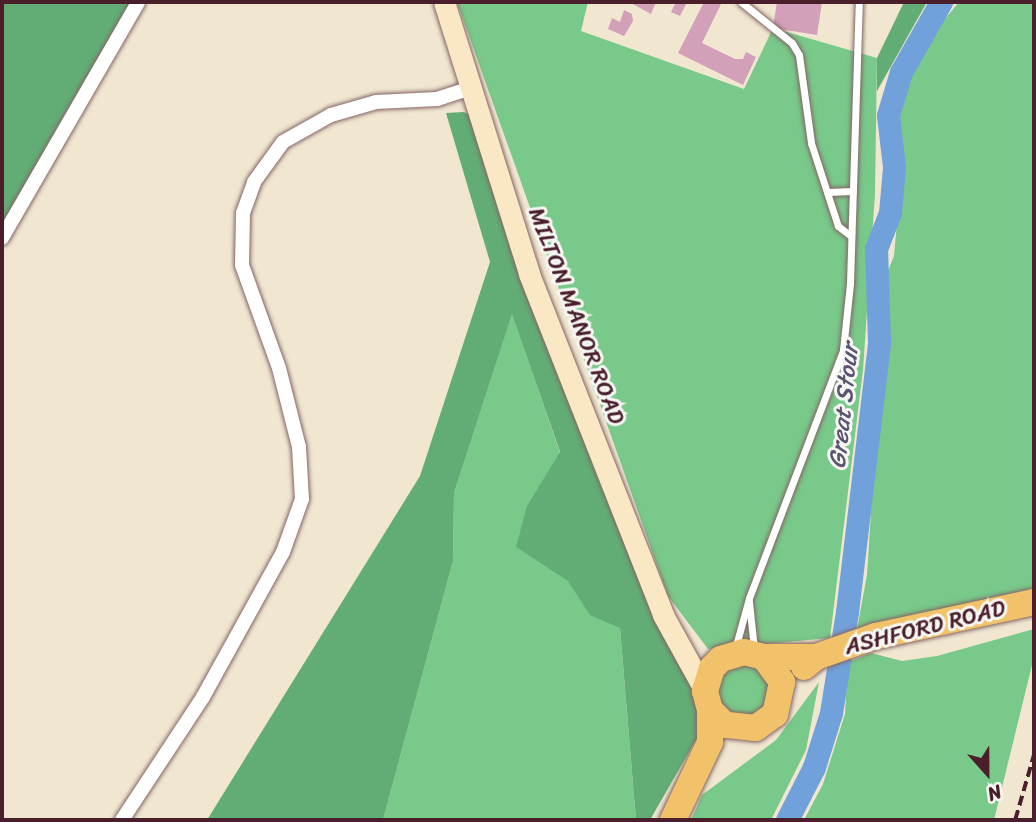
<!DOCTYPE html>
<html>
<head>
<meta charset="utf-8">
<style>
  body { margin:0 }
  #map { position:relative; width:1036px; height:822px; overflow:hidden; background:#f1e7d1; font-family:Sriracha,sans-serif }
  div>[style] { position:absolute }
  .green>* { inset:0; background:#78c98a }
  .round { border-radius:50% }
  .forest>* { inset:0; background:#62ad76 }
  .river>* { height:23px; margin:-11.5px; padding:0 11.5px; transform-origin:11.5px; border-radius:11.5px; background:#71a1db }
  .building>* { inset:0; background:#d3a0b9 }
  .roads { filter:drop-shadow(0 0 2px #846565) drop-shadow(0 0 2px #846565) }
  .lane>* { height:7px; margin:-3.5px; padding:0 3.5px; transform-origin:3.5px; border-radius:3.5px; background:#fff }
  .street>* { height:14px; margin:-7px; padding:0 7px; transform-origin:7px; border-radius:7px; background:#fff }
  .secondary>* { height:21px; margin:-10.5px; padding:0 10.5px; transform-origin:10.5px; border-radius:10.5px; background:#fae7c3 }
  .highway>* { height:26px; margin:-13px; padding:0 13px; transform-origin:13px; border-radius:13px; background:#f2c26a }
  .rail>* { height:3.5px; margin-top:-1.75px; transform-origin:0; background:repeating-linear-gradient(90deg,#4a1f2b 0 10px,transparent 0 15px) }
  span { translate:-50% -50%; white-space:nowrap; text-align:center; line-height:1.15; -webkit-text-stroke:6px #f6f6f2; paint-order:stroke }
  .street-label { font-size:23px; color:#4a1f2b }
  .water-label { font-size:24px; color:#5a5371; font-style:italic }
  .frame { position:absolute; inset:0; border:4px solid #4a1f2b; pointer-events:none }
  .north { position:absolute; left:952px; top:738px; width:70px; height:70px; -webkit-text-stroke:5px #f6f6f2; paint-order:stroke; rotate:159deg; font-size:19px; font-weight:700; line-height:28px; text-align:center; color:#4a1f2b }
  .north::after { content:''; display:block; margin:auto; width:24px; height:32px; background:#4a1f2b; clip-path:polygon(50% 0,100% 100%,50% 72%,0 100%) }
</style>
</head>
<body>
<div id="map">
  <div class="green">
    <div style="clip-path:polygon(457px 2px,588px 2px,581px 31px,744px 89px,773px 28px,877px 58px,875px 194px,863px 370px,830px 638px,708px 649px,668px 596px)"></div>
    <div style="clip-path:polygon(959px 2px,1034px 2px,1034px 588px,857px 629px,867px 575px,886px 276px,894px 256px,901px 177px,896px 123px,900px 92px,916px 70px,925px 43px)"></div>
    <div style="clip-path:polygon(512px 313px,620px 628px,636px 820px,383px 820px,453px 561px,454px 493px)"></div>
    <div style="clip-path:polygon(1034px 629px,1034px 657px,994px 820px,804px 820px,823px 784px,845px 714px,848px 662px,871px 653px,902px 661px,937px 656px)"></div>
    <div class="round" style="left:718px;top:664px;width:52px;height:52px"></div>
    <div style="clip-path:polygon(819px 682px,806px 750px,771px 820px,691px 820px,702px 795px,776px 740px)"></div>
  </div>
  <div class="forest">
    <div style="clip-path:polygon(2px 2px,132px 2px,2px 228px)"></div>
    <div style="clip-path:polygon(904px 2px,927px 2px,877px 91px,877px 58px)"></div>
    <div style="clip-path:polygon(463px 112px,473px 115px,697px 688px,700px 733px,650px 820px,636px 820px,620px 628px,590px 615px,568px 581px,516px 547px,527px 506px,560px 452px,512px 314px,454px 493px,453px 561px,383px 820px,207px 820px,420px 476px,490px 262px,446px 113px)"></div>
  </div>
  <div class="river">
    <div style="left:787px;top:820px;width:59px;rotate:-63deg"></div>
    <div style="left:814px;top:767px;width:57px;rotate:-72.5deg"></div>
    <div style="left:831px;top:713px;width:102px;rotate:-81deg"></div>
    <div style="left:847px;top:612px;width:272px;rotate:-83.2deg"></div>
    <div style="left:879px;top:342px;width:93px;rotate:-91.8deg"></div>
    <div style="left:876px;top:249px;width:39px;rotate:-69deg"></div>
    <div style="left:890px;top:213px;width:46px;rotate:-85deg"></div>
    <div style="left:894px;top:167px;width:52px;rotate:-96.6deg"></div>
    <div style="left:888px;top:115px;width:45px;rotate:-73.2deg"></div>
    <div style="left:901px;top:72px;width:81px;rotate:-60.3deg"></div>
  </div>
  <div class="building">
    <div style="clip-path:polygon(629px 2px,656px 2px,651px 14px)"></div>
    <div style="clip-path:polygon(676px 2px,687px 2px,680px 16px,671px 12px)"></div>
    <div style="clip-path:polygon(704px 2px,721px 4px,702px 43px,735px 59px,743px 59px,746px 52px,756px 57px,743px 85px,678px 53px)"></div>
    <div style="clip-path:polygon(777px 2px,822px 2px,817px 35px,773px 28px)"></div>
    <div style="clip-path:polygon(624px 10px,632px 14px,633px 21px,624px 36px,608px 29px,612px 18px,620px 22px)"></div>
  </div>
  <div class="roads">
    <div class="lane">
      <div style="left:741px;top:2px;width:65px;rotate:38.8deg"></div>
      <div style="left:792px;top:43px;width:14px;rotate:60deg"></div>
      <div style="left:799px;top:55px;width:89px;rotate:82.2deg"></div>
      <div style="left:811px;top:143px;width:87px;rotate:72deg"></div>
      <div style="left:838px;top:226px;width:16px;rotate:38deg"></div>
      <div style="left:827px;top:192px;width:26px;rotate:-2deg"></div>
      <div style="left:749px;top:602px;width:47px;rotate:83.9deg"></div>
      <div style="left:735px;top:649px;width:53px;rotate:-74.6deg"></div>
      <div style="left:749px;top:598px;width:265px;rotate:-69.2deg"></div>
      <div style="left:843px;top:350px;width:67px;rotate:-84deg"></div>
      <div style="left:850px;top:283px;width:281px;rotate:-88.2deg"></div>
    </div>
    <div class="street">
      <div style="left:2px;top:238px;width:272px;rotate:-60deg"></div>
      <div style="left:122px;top:820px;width:147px;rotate:-56.6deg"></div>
      <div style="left:203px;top:697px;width:166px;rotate:-61.1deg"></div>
      <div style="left:283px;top:552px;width:56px;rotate:-70.3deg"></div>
      <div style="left:302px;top:499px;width:52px;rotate:-93.3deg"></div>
      <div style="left:299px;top:447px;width:81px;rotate:-104.2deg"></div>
      <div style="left:279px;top:368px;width:109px;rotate:-109.8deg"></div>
      <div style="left:242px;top:265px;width:52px;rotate:-88.9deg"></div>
      <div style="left:243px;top:213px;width:33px;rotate:-70deg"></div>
      <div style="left:254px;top:182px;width:49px;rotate:-54.1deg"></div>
      <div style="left:283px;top:142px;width:55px;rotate:-29.4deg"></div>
      <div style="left:331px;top:115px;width:47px;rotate:-16.1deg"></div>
      <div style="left:376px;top:102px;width:61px;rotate:-2.8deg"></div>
      <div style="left:437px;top:99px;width:36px;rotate:-18deg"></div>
    </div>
    <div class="secondary">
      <div style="left:444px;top:2px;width:285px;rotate:72.6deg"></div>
      <div style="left:529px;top:274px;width:366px;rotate:68.5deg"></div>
      <div style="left:663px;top:615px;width:87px;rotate:61.1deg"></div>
    </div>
    <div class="highway">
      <div style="left:764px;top:657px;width:31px;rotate:54deg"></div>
      <div style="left:782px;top:682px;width:33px;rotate:102deg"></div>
      <div style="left:775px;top:714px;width:24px;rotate:144deg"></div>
      <div style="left:756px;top:728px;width:31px;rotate:-174deg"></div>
      <div style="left:725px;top:725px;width:21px;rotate:-135deg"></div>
      <div style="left:710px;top:710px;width:20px;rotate:-105deg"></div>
      <div style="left:705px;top:691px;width:24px;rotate:-73deg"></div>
      <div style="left:712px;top:668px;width:13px;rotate:-45deg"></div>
      <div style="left:721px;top:659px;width:24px;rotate:-17deg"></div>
      <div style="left:744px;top:652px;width:21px;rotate:14deg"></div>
      <div style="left:764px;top:657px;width:52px"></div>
      <div style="left:804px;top:667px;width:16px;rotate:-40deg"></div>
      <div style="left:816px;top:657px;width:64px;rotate:-19.3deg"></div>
      <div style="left:876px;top:636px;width:162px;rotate:-12.1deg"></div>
      <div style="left:673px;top:820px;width:86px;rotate:-64.6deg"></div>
      <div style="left:710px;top:742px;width:32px;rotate:-90deg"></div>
    </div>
  </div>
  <div class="rail">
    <div style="left:1015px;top:820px;width:69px;rotate:-73.9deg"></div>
  </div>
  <div class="street-label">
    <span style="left:576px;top:316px;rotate:69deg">MILTON MANOR ROAD</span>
    <span style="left:925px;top:628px;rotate:-14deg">ASHFORD ROAD</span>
  </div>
  <div class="water-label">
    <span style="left:844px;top:406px;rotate:-84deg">Great Stour</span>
  </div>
  <div class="frame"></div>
  <div class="north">N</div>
</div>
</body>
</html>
